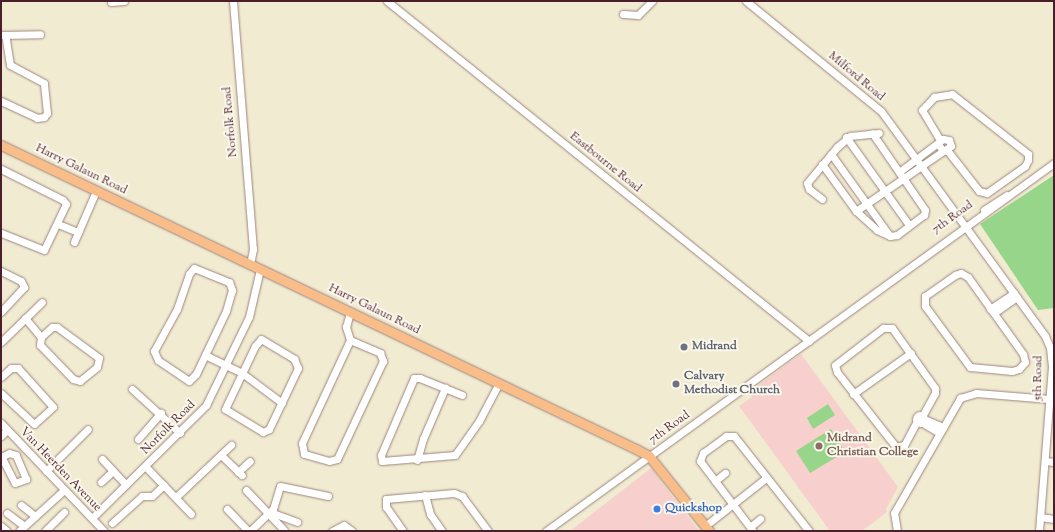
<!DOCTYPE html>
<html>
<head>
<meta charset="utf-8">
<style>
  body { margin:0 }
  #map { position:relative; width:1055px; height:532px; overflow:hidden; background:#f1ebd2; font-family:"Sorts Mill Goudy",serif }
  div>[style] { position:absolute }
  .built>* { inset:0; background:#f7d0cd }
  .green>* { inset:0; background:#97d58a }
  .roads { filter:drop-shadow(0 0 1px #9e857e) drop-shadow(0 0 1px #9e857e) }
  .minor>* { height:7px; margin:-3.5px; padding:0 3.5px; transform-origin:3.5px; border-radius:3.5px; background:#fff }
  .minor>.ring { margin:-3.5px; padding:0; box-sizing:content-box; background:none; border:7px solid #fff; border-radius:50% }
  .major>* { height:9px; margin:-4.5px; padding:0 4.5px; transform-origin:4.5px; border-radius:4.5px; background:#f8bd89 }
  .dots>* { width:11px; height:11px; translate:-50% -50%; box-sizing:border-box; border:2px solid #fbf7ec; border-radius:50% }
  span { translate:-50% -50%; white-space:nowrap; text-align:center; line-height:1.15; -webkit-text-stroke:4px #fbf7ec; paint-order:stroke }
  .street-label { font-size:12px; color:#4a1f2b }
  .worship-label { font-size:12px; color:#5b616d; font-weight:700 }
  .left { translate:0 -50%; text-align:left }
  .education-label { font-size:12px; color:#785e54; font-weight:700 }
  .shop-label { font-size:12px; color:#366cbe; font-weight:700 }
  .frame { position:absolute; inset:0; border:2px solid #4a1f2b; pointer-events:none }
</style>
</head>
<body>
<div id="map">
  <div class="built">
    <div style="clip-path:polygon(801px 354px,898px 487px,886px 509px,887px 512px,862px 531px,830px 531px,739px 406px,752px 397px,749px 392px)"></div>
    <div style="clip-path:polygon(651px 468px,699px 531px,570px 531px)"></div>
  </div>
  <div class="green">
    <div style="clip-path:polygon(1054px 175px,1054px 308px,1038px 310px,980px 224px)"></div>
    <div style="clip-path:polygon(828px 404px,835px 415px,813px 429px,807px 418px)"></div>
    <div style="clip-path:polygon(831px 429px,845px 452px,810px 473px,796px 451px)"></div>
  </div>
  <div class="roads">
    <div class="minor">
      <div style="left:233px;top:1px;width:249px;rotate:85.4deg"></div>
      <div style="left:253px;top:249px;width:15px;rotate:101deg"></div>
      <div style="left:387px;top:1px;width:542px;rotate:38.86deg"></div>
      <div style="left:746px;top:1px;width:174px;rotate:39.2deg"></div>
      <div style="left:881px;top:111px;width:278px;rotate:53.9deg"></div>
      <div style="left:1045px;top:336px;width:13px;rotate:67deg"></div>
      <div style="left:1050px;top:348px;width:18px;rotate:84deg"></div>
      <div style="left:1052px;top:366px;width:166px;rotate:94.5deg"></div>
      <div style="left:111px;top:2px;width:13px;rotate:-4deg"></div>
      <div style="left:623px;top:14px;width:15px;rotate:4deg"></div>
      <div style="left:638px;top:15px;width:20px;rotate:-45deg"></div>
      <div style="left:1px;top:35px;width:39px;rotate:-1deg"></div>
      <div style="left:1px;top:101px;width:40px;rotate:25deg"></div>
      <div style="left:37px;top:118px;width:7px;rotate:-8deg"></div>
      <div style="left:44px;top:117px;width:5px;rotate:-53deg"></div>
      <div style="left:47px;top:113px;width:30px;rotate:-96deg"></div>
      <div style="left:44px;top:83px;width:38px;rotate:-152deg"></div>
      <div style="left:10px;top:65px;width:30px;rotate:-99deg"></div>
      <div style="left:846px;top:137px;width:108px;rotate:54.4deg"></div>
      <div style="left:940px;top:140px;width:35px;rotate:-121deg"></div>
      <div style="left:922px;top:110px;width:18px;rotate:-47deg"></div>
      <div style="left:934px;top:97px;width:18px;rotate:-9deg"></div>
      <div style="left:952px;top:94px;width:97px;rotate:38.3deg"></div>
      <div style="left:1028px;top:154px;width:6px;rotate:90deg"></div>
      <div style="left:1028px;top:160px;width:7px;rotate:117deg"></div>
      <div style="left:1025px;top:166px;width:47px;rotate:144.6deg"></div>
      <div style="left:987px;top:193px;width:8px;rotate:-166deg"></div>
      <div style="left:979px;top:191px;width:52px;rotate:-128deg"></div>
      <div style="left:831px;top:154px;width:100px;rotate:54.4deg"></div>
      <div style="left:822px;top:164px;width:58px;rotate:54.1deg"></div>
      <div style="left:856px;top:211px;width:28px;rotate:42deg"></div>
      <div style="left:877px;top:230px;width:14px;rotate:25deg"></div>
      <div style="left:890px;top:236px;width:7px;rotate:-8deg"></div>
      <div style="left:897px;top:235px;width:34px;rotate:-37deg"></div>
      <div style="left:924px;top:215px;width:5px;rotate:-79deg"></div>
      <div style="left:925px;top:210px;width:93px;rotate:-124.5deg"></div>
      <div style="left:1px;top:169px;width:69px;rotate:26.6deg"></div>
      <div style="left:63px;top:200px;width:5px;rotate:53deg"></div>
      <div style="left:66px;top:204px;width:51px;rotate:115.6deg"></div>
      <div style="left:44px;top:250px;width:46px;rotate:-158.4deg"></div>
      <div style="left:899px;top:172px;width:55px;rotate:-36.9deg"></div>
      <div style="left:943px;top:139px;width:6px;rotate:9deg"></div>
      <div style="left:949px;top:140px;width:6px;rotate:72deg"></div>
      <div style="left:951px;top:146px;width:9px;rotate:148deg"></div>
      <div style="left:943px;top:151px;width:9px;rotate:-126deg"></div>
      <div style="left:822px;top:199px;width:16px;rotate:-142deg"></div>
      <div style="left:809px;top:189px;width:6px;rotate:-108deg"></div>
      <div style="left:807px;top:183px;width:47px;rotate:-50.2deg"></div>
      <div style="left:837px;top:147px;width:17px;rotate:-40deg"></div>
      <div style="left:850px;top:136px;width:29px;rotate:-6deg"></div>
      <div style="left:984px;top:210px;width:27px;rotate:-33deg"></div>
      <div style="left:856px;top:211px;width:106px;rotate:-34.6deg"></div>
      <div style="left:58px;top:224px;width:22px;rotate:22deg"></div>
      <div style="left:74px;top:242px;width:56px;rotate:-66.7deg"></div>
      <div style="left:194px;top:268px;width:38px;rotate:22deg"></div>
      <div style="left:229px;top:282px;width:9px;rotate:69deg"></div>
      <div style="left:232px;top:290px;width:22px;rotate:106deg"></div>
      <div style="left:226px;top:311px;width:70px;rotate:115.5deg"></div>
      <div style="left:196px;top:374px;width:10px;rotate:135deg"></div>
      <div style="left:189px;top:381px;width:37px;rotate:-146deg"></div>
      <div style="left:158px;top:360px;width:10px;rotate:-114deg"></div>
      <div style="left:154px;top:351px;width:48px;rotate:-61.3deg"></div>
      <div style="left:177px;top:309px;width:37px;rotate:-71deg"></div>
      <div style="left:189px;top:274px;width:8px;rotate:-50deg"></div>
      <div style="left:1px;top:271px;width:22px;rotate:27deg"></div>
      <div style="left:21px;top:281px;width:7px;rotate:63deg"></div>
      <div style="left:24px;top:287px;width:34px;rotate:133deg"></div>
      <div style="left:961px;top:273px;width:8px;rotate:30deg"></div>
      <div style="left:968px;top:277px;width:95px;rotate:54.5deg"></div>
      <div style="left:1023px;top:354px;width:8px;rotate:76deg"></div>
      <div style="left:1025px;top:362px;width:9px;rotate:131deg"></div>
      <div style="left:1019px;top:369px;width:7px;rotate:164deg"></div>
      <div style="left:1012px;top:371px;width:42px;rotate:-174.6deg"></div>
      <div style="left:970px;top:367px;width:76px;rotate:-126.4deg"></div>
      <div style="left:925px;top:306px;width:10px;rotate:-90deg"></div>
      <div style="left:925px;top:296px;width:37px;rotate:-35deg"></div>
      <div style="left:955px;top:275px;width:6px;rotate:-18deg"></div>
      <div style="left:990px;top:309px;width:29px;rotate:-34deg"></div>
      <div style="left:994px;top:313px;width:28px;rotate:-35deg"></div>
      <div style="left:25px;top:318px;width:25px;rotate:50deg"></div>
      <div style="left:52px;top:327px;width:5px"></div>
      <div style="left:57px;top:327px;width:52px;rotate:36.4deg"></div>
      <div style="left:99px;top:358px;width:9px;rotate:103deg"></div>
      <div style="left:97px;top:367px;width:22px;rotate:141deg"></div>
      <div style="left:80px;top:381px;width:7px;rotate:-164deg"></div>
      <div style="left:73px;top:379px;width:47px;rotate:-134.1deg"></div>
      <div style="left:40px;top:345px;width:8px;rotate:-83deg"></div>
      <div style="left:41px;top:337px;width:15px;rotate:-42deg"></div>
      <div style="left:261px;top:339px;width:39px;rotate:31deg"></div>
      <div style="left:294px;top:359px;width:10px;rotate:66deg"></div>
      <div style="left:298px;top:368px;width:68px;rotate:115.4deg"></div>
      <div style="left:269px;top:429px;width:7px;rotate:153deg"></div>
      <div style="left:263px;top:432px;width:44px;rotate:-148.8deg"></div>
      <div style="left:225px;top:409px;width:70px;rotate:-64.5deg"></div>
      <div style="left:255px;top:346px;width:9px;rotate:-49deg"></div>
      <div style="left:350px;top:340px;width:33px;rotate:23deg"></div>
      <div style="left:380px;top:353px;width:9px;rotate:69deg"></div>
      <div style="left:383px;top:361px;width:108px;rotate:115.1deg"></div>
      <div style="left:337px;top:459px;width:8px;rotate:166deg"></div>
      <div style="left:329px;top:461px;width:26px;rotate:-164deg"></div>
      <div style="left:304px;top:454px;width:11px;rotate:-100deg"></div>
      <div style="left:302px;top:443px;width:114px;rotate:-65deg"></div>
      <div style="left:350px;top:340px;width:14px;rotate:-107deg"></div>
      <div style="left:346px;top:327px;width:16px;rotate:-75deg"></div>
      <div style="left:1px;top:342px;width:57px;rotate:-44.3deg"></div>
      <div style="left:205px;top:355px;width:41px;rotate:25.9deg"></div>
      <div style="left:242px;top:373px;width:50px;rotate:36.9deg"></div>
      <div style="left:1px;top:377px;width:13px;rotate:-42deg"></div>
      <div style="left:11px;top:368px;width:7px"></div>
      <div style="left:18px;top:368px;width:52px;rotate:48.1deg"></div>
      <div style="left:53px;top:407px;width:25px;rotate:138deg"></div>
      <div style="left:34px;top:424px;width:45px;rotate:-136.8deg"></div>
      <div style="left:132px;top:389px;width:65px;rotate:42.5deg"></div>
      <div style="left:853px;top:394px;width:71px;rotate:-35.3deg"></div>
      <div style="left:462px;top:395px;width:45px;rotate:-158deg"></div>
      <div style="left:420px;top:378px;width:6px;rotate:180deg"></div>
      <div style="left:414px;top:378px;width:84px;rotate:113.2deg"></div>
      <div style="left:381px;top:455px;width:6px;rotate:81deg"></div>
      <div style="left:382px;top:461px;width:73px;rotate:-4.7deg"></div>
      <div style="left:455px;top:455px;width:42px;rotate:-54.8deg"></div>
      <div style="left:479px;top:421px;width:43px;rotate:-62.2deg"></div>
      <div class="ring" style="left:916px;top:415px;width:1px;height:1px"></div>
      <div style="left:924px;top:419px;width:21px;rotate:23deg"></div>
      <div style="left:917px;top:421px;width:27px;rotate:118deg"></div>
      <div style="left:904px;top:445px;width:8px;rotate:166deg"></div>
      <div style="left:896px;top:447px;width:95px;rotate:-128.2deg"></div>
      <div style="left:837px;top:372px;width:7px;rotate:-106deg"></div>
      <div style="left:835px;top:365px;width:61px;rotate:-37.6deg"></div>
      <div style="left:883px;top:328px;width:9px"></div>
      <div style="left:892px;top:328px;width:74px;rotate:54.4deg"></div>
      <div style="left:935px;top:388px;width:5px;rotate:90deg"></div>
      <div style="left:935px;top:393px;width:26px;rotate:119deg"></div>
      <div style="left:921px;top:422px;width:21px;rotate:31deg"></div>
      <div style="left:1px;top:423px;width:149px;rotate:46.4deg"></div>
      <div style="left:1px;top:436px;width:8px;rotate:-45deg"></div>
      <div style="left:138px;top:439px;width:35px;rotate:-49deg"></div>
      <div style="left:221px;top:455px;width:29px;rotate:44deg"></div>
      <div style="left:1px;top:456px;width:30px;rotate:63deg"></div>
      <div style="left:15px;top:483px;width:12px;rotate:-20deg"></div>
      <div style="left:26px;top:479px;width:26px;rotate:-113deg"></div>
      <div style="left:16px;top:455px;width:7px;rotate:-164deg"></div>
      <div style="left:9px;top:453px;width:9px;rotate:153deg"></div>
      <div style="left:102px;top:459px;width:35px;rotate:47deg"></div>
      <div style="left:417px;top:460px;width:22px;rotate:-74deg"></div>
      <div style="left:423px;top:439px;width:56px;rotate:-66.7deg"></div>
      <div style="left:1045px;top:461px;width:9px;rotate:6deg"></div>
      <div style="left:146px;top:467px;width:65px;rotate:46.2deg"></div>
      <div style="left:46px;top:471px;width:59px;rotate:-45deg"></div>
      <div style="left:238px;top:472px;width:16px;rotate:-43deg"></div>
      <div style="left:715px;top:481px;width:13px;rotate:-39deg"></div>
      <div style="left:101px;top:482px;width:16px;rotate:-43deg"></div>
      <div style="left:246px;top:490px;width:55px;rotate:46.5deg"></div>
      <div style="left:425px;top:495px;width:20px;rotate:75deg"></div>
      <div style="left:430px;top:514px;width:21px;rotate:55deg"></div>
      <div style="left:176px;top:497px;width:76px;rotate:-43.4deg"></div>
      <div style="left:21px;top:505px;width:18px;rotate:38deg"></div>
      <div style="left:227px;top:509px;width:30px;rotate:46deg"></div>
      <div style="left:270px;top:512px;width:29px;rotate:20deg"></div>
      <div style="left:7px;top:513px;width:21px;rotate:37deg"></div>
      <div style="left:1040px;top:517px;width:14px;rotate:8deg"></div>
      <div style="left:92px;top:518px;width:161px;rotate:-44.7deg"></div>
      <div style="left:206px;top:405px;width:98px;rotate:-64deg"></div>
      <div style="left:249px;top:317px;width:49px;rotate:-77.1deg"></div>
      <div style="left:112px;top:523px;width:40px;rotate:-42deg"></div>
      <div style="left:142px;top:496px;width:10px"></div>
      <div style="left:152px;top:496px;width:16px;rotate:-43deg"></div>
      <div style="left:1px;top:526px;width:8px;rotate:40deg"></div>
      <div style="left:705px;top:526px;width:78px;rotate:-38.2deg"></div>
      <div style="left:750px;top:527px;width:13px;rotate:-39deg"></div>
      <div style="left:19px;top:531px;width:61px;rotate:-42.3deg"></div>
      <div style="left:45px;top:531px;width:27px;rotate:-45deg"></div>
      <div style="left:250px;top:531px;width:32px;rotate:-44deg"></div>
      <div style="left:273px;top:509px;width:24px;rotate:-73deg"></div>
      <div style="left:280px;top:486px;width:49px;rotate:11.8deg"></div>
      <div style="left:332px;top:531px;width:13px;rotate:-27deg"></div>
      <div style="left:344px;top:525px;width:10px;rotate:37deg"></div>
      <div style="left:403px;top:531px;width:29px;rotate:-125deg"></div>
      <div style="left:386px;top:507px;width:8px;rotate:-90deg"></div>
      <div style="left:386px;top:499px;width:68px;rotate:-5deg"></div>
      <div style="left:454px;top:493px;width:9px;rotate:21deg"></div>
      <div style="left:462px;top:496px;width:44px;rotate:53.4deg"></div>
      <div style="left:546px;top:531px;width:627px;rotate:-35.92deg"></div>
      <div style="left:753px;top:531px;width:88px;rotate:-127.1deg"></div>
      <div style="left:700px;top:461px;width:9px;rotate:-69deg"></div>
      <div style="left:703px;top:453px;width:29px;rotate:-36deg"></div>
      <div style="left:726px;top:436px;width:8px"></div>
      <div style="left:734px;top:436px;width:121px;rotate:51.7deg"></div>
      <div style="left:897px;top:531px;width:18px;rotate:-99deg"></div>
      <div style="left:894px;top:513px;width:133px;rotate:-60.1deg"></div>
      <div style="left:960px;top:398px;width:17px;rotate:-17deg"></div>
      <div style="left:976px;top:393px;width:74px;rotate:4.6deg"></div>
    </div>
    <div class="major">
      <div style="left:1px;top:145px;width:704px;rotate:25.58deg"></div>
      <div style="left:636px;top:449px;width:15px;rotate:28deg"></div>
      <div style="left:649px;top:456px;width:96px;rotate:51.3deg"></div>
    </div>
  </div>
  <div class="dots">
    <div style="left:684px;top:347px;background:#6b7280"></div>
    <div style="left:676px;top:384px;background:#6b7280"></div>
    <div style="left:819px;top:446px;background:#8d6e63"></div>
    <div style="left:657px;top:509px;background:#3f7fe0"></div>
  </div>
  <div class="street-label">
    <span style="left:856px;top:77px;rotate:40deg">Milford Road</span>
    <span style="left:231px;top:122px;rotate:-95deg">Norfolk Road</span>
    <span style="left:605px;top:163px;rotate:39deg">Eastbourne Road</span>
    <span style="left:81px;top:170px;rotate:26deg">Harry Galaun Road</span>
    <span style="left:953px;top:218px;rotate:-36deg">7th Road</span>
    <span style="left:374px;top:310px;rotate:26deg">Harry Galaun Road</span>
    <span style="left:1039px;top:378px;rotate:-89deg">5th Road</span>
    <span style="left:169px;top:428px;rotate:-45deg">Norfolk Road</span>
    <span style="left:670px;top:428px;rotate:-36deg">7th Road</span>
    <span style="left:60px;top:470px;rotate:46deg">Van Heerden Avenue</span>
  </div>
  <div class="worship-label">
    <span class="left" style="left:692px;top:347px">Midrand</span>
    <span class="left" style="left:684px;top:384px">Calvary<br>Methodist Church</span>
  </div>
  <div class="education-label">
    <span class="left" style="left:827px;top:446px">Midrand<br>Christian College</span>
  </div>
  <div class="shop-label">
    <span class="left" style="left:665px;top:509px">Quickshop</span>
  </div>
  <div class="frame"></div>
</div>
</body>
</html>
